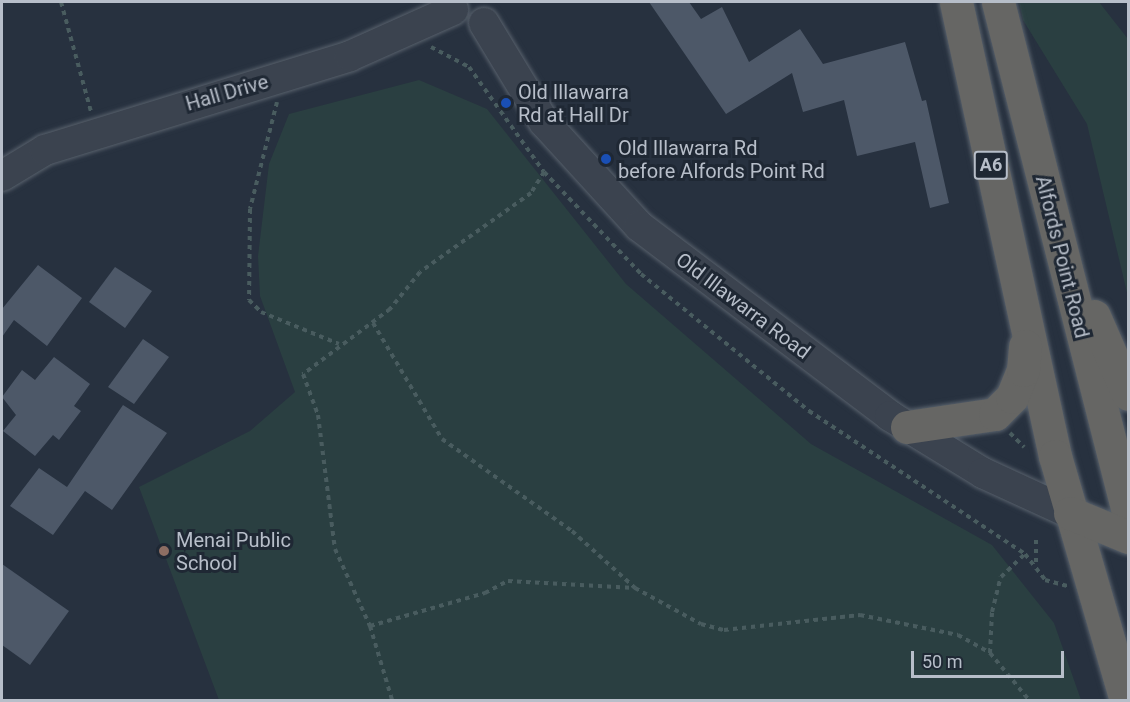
<!DOCTYPE html>
<html>
<head>
<meta charset="utf-8">
<style>
  body { margin:0 }
  #map { position:relative; width:1130px; height:702px; overflow:hidden; background:#27313f; font-family:Roboto,sans-serif }
  div>[style] { position:absolute }
  .green>* { inset:0; background:#2a3f41 }
  .building>* { inset:0; background:#4d5868 }
  .path>* { height:4px; margin-top:-2px; transform-origin:0; background:repeating-linear-gradient(90deg,#495c5f 0 4.5px,transparent 0 9px) }
  .roads { filter:drop-shadow(0 0 2px #58616c) drop-shadow(0 0 2px #58616c) }
  .tertiary>* { height:30px; margin:-15px; padding:0 15px; transform-origin:15px; border-radius:15px; background:#3b434f }
  .trunk>* { height:33px; margin:-16.5px; padding:0 16.5px; transform-origin:16.5px; border-radius:16.5px; background:#666664 }
  .dots>* { width:16px; height:16px; translate:-50% -50%; box-sizing:border-box; border:3px solid #1f2834; border-radius:50% }
  span { translate:-50% -50%; white-space:nowrap; text-align:center; line-height:1.15; -webkit-text-stroke:6px #1f2834; paint-order:stroke }
  .shield-label span { padding:2px 4px; background:#1f2834; border:2px solid; border-radius:4px; -webkit-text-stroke-width:0 }
  .shield-label { font-size:18px; color:#b7bec9; font-weight:700 }
  .poi-label { font-size:20px; color:#b7bec9 }
  .left { translate:0 -50%; text-align:left }
  .street-label { font-size:20px; color:#b7bec9 }
  .frame { position:absolute; inset:0; border:3px solid #b7bec9; pointer-events:none }
  .scale { position:absolute; left:911px; top:651px; width:153px; height:27px; box-sizing:border-box; border:3px solid #b7bec9; border-top:0; padding-left:8px; font-size:18px; line-height:21px; white-space:nowrap; color:#b7bec9; -webkit-text-stroke:4px #1f2834; paint-order:stroke }
</style>
</head>
<body>
<div id="map">
  <div class="green">
    <div style="clip-path:polygon(1019px 2px,1099px 2px,1128px 39px,1128px 297px,1087px 124px,1023px 20px)"></div>
    <div style="clip-path:polygon(419px 80px,487px 109px,626px 284px,811px 444px,992px 545px,1054px 623px,1081px 700px,219px 700px,139px 487px,250px 431px,295px 392px,260px 296px,258px 256px,269px 164px,289px 114px)"></div>
  </div>
  <div class="building">
    <div style="clip-path:polygon(649px 2px,689px 2px,701px 19px,722px 7px,749px 62px,800px 29px,823px 64px,905px 42px,922px 101px,926px 100px,949px 203px,930px 208px,915px 142px,857px 156px,844px 100px,803px 112px,792px 73px,726px 114px)"></div>
    <div style="clip-path:polygon(38px 265px,82px 298px,47px 346px,14px 320px,2px 337px,2px 309px)"></div>
    <div style="clip-path:polygon(115px 267px,152px 291px,125px 328px,89px 302px)"></div>
    <div style="clip-path:polygon(143px 339px,169px 357px,134px 404px,108px 387px)"></div>
    <div style="clip-path:polygon(54px 357px,90px 384px,74px 406px,81px 411px,59px 440px,53px 435px,35px 456px,3px 431px,16px 415px,2px 397px,22px 370px,35px 380px)"></div>
    <div style="clip-path:polygon(123px 405px,167px 433px,112px 510px,85px 491px,53px 535px,10px 506px,39px 468px,67px 487px)"></div>
    <div style="clip-path:polygon(2px 564px,69px 611px,30px 665px,2px 645px)"></div>
  </div>
  <div class="path">
    <div style="left:61px;top:2px;width:114px;rotate:74.7deg"></div>
    <div style="left:431px;top:47px;width:43px;rotate:27.8deg"></div>
    <div style="left:469px;top:67px;width:129px;rotate:54.5deg"></div>
    <div style="left:544px;top:172px;width:141px;rotate:46.4deg"></div>
    <div style="left:641px;top:274px;width:217px;rotate:39.2deg"></div>
    <div style="left:809px;top:411px;width:259px;rotate:33.5deg"></div>
    <div style="left:1025px;top:554px;width:33px;rotate:52deg"></div>
    <div style="left:1045px;top:580px;width:24px;rotate:15deg"></div>
    <div style="left:277px;top:102px;width:110px;rotate:104.2deg"></div>
    <div style="left:250px;top:209px;width:91px;rotate:90.6deg"></div>
    <div style="left:249px;top:300px;width:17px;rotate:45deg"></div>
    <div style="left:261px;top:312px;width:84px;rotate:22.3deg"></div>
    <div style="left:544px;top:172px;width:25px;rotate:122deg"></div>
    <div style="left:531px;top:193px;width:136px;rotate:144.6deg"></div>
    <div style="left:420px;top:272px;width:48px;rotate:129deg"></div>
    <div style="left:390px;top:309px;width:109px;rotate:143.2deg"></div>
    <div style="left:303px;top:374px;width:44px;rotate:69.9deg"></div>
    <div style="left:318px;top:415px;width:135px;rotate:82.8deg"></div>
    <div style="left:335px;top:549px;width:85px;rotate:65.6deg"></div>
    <div style="left:370px;top:626px;width:120px;rotate:-16deg"></div>
    <div style="left:485px;top:593px;width:26px;rotate:-28deg"></div>
    <div style="left:508px;top:581px;width:127px;rotate:3.2deg"></div>
    <div style="left:373px;top:323px;width:135px;rotate:59.3deg"></div>
    <div style="left:442px;top:439px;width:159px;rotate:35.3deg"></div>
    <div style="left:572px;top:531px;width:85px;rotate:42.1deg"></div>
    <div style="left:635px;top:588px;width:75px;rotate:28.6deg"></div>
    <div style="left:701px;top:624px;width:24px;rotate:15deg"></div>
    <div style="left:724px;top:630px;width:137px;rotate:-6.3deg"></div>
    <div style="left:860px;top:615px;width:100px;rotate:11.5deg"></div>
    <div style="left:958px;top:635px;width:37px;rotate:29deg"></div>
    <div style="left:990px;top:653px;width:61px;rotate:50.3deg"></div>
    <div style="left:1010px;top:433px;width:20px;rotate:45deg"></div>
    <div style="left:1036px;top:540px;width:24px;rotate:90deg"></div>
    <div style="left:370px;top:626px;width:77px;rotate:73.4deg"></div>
    <div style="left:990px;top:653px;width:41px;rotate:-87.2deg"></div>
    <div style="left:992px;top:612px;width:36px;rotate:-76deg"></div>
    <div style="left:1001px;top:577px;width:33px;rotate:-44deg"></div>
  </div>
  <div class="roads">
    <div class="tertiary">
      <div style="left:484px;top:23px;width:116px;rotate:58.8deg"></div>
      <div style="left:544px;top:122px;width:141px;rotate:47.6deg"></div>
      <div style="left:639px;top:226px;width:315px;rotate:37.1deg"></div>
      <div style="left:890px;top:416px;width:109px;rotate:31.5deg"></div>
      <div style="left:983px;top:473px;width:96px;rotate:24.7deg"></div>
      <div style="left:2px;top:176px;width:50px;rotate:-31.2deg"></div>
      <div style="left:45px;top:150px;width:319px;rotate:-17.1deg"></div>
      <div style="left:350px;top:56px;width:113px;rotate:-24.1deg"></div>
    </div>
    <div class="trunk">
      <div style="left:956px;top:2px;width:465px;rotate:77.7deg"></div>
      <div style="left:1055px;top:456px;width:254px;rotate:73.8deg"></div>
      <div style="left:998px;top:2px;width:526px;rotate:75.7deg"></div>
      <div style="left:1094px;top:316px;width:85px;rotate:66.4deg"></div>
      <div style="left:907px;top:427px;width:89px;rotate:-8.4deg"></div>
      <div style="left:995px;top:414px;width:24px;rotate:-45deg"></div>
      <div style="left:1012px;top:397px;width:29px;rotate:-68deg"></div>
      <div style="left:1023px;top:370px;width:24px;rotate:-85deg"></div>
      <div style="left:1070px;top:513px;width:63px;rotate:22.5deg"></div>
    </div>
  </div>
  <div class="dots">
    <div style="left:506px;top:103px;background:#1a4fb4"></div>
    <div style="left:606px;top:159px;background:#1a4fb4"></div>
    <div style="left:164px;top:551px;background:#8d6e63"></div>
  </div>
  <div class="shield-label">
    <span style="left:991px;top:165px">A6</span>
  </div>
  <div class="poi-label">
    <span class="left" style="left:518px;top:104px">Old Illawarra<br>Rd at Hall Dr</span>
    <span class="left" style="left:618px;top:160px">Old Illawarra Rd<br>before Alfords Point Rd</span>
    <span class="left" style="left:176px;top:552px">Menai Public<br>School</span>
  </div>
  <div class="street-label">
    <span style="left:227px;top:93px;rotate:-16deg">Hall Drive</span>
    <span style="left:1062px;top:257px;rotate:76deg">Alfords Point Road</span>
    <span style="left:743px;top:306px;rotate:37deg">Old Illawarra Road</span>
  </div>
  <div class="frame"></div>
  <div class="scale">50 m</div>
</div>
</body>
</html>
